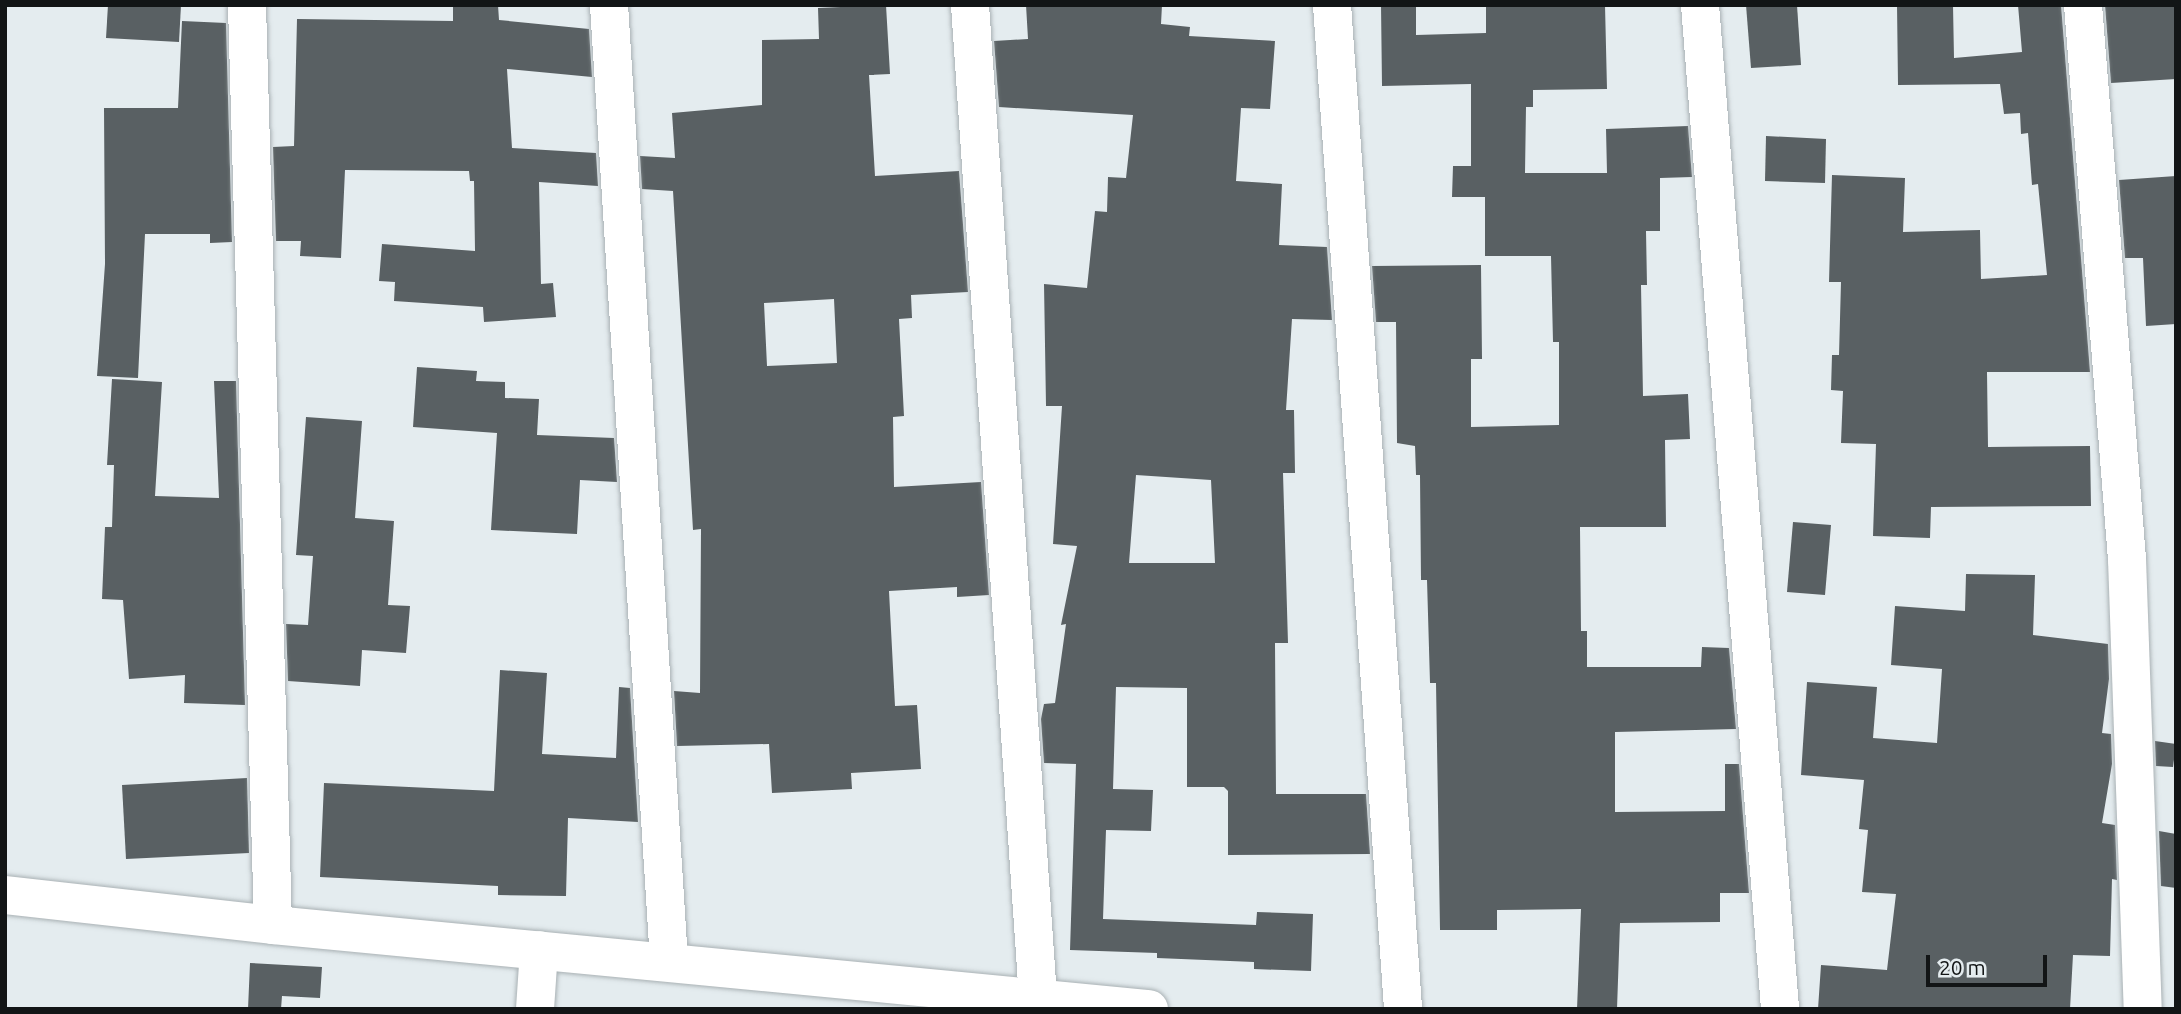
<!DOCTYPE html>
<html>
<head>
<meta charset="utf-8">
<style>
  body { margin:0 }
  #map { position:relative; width:2181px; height:1014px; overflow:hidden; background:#e4ecef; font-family:Ubuntu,sans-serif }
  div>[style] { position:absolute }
  .building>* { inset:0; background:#596063 }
  .roads { filter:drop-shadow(0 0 2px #a9b1b4) drop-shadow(0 0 2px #a9b1b4) }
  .minor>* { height:38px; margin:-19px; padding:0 19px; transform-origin:19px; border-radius:19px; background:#fff }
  span { translate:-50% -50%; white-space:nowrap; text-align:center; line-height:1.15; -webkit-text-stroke:7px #e4ecef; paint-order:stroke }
  .frame { position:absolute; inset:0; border:7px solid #121516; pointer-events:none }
  .scale { position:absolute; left:1926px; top:955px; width:121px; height:32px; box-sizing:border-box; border:4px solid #121516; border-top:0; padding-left:9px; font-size:21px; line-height:24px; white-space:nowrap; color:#121516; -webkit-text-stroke:5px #e4ecef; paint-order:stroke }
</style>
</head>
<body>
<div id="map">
  <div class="building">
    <div style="clip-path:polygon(108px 5px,181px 5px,179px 42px,106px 38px)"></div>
    <div style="clip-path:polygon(453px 5px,498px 5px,499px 20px,589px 29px,592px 77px,507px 69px,512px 148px,596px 153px,598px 186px,539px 182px,541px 284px,553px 283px,556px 317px,484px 322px,483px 307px,394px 301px,395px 282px,379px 281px,382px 244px,475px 251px,474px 181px,470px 181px,469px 171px,345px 170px,341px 258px,300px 256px,301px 241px,276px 241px,273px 147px,294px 146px,297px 19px,453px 21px)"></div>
    <div style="clip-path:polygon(evenodd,886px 5px,890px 74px,869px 75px,875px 176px,959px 171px,968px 292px,911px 295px,912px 318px,899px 319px,904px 416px,893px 417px,894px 487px,981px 482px,989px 595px,957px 597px,957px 587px,889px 591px,895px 706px,917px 705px,921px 769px,851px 773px,852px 789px,772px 793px,769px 744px,677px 746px,674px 691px,700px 693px,701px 529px,693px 530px,673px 191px,642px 189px,640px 156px,675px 158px,672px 113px,762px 105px,762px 40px,819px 39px,818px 8px,886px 5px,834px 299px,837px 363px,767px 366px,764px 303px,834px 299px)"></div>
    <div style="clip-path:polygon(evenodd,1026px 5px,1162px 5px,1161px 24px,1190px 27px,1189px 36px,1275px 41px,1270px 109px,1241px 108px,1236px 181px,1282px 184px,1279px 245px,1327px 247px,1332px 320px,1292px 319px,1286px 410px,1294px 410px,1295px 473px,1283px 473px,1288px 643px,1275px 643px,1276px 794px,1366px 794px,1370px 854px,1228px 855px,1228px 791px,1224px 787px,1187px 787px,1187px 688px,1116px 687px,1113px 789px,1153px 790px,1151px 831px,1106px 830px,1103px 919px,1256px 925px,1257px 912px,1313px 914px,1311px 971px,1254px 969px,1254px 962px,1157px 958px,1157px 953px,1070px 950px,1076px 764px,1044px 763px,1041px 719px,1044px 704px,1055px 703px,1066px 624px,1061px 625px,1077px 546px,1053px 544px,1062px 406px,1046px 406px,1044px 284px,1087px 288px,1095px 211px,1107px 212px,1108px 177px,1126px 178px,1133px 115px,999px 107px,994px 41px,1028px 39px,1026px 5px,1136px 475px,1211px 480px,1215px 563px,1129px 563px,1136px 475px)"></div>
    <div style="clip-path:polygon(1381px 5px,1416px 5px,1416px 35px,1486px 33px,1486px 5px,1605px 5px,1607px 89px,1533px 90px,1533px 107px,1526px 107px,1525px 173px,1607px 173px,1606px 129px,1688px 126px,1692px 177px,1660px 178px,1660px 231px,1646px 231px,1647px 285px,1641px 285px,1643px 396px,1688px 394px,1690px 439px,1665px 440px,1666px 527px,1580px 527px,1581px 631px,1587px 631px,1587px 667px,1701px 667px,1702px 647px,1729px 648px,1736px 729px,1615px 732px,1615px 812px,1725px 811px,1725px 764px,1739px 764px,1749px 893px,1720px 893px,1720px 922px,1620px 923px,1617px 1009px,1577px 1009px,1581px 909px,1497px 910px,1497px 930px,1440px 930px,1436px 683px,1430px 683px,1427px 580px,1421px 580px,1420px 475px,1416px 475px,1415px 446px,1397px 443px,1396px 322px,1376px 322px,1372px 266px,1481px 265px,1482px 359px,1471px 359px,1471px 427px,1559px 425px,1559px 342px,1553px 342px,1551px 256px,1485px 256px,1485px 197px,1452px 197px,1453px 166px,1471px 166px,1471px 84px,1382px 86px)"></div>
    <div style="clip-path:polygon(1746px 5px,1797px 5px,1801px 65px,1751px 68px)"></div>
    <div style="clip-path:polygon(1897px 5px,1953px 5px,1954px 58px,2022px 52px,2018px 5px,2061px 5px,2090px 372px,1987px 372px,1988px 447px,2090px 446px,2091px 506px,1931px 507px,1930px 538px,1873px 536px,1876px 444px,1841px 443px,1843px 391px,1831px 390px,1832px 355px,1839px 355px,1841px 282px,1829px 282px,1832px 175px,1905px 178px,1903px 232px,1980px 230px,1981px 279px,2047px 275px,2038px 184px,2032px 185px,2028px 133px,2021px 134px,2020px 113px,2004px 114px,2000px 84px,1898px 85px)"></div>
    <div style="clip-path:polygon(2105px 5px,2176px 5px,2176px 79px,2111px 83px)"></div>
    <div style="clip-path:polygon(182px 21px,226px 23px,232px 242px,210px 243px,210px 234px,145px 234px,138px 378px,97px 376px,105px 264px,104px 108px,178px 108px)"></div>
    <div style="clip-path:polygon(1766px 136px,1826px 139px,1825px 183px,1765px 181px)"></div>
    <div style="clip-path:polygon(2176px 176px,2176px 324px,2146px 326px,2143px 258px,2125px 258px,2119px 180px)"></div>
    <div style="clip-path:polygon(417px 367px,477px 371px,476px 381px,505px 382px,505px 398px,539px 399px,537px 435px,614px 438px,617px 482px,580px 480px,577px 534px,491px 530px,497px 433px,413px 427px)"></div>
    <div style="clip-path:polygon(112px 379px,162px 382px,155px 496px,219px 498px,214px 381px,236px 381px,245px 705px,184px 703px,185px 675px,129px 679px,123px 600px,102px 599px,105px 527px,112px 527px,114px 465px,107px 465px)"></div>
    <div style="clip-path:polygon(306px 417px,362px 421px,355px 518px,394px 521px,388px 605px,410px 606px,406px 653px,362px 650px,360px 686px,288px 681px,286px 624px,308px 625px,313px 556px,296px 555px)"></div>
    <div style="clip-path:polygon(1793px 522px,1831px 525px,1825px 595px,1787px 592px)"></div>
    <div style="clip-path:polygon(1966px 574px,2035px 575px,2033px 635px,2108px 644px,2109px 679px,2102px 733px,2111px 734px,2112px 764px,2102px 823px,2115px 825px,2117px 880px,2112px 879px,2110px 956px,2073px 955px,2070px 1009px,1818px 1009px,1821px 965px,1887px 970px,1896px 894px,1862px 892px,1868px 830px,1859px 829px,1864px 780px,1801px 775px,1807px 682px,1877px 687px,1873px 738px,1937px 743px,1942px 669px,1891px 665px,1895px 606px,1965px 611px)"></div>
    <div style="clip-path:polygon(500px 670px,547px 673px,542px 754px,616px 758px,619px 687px,630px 688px,638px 822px,568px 818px,566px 896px,498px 895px,498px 886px,320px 877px,324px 783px,494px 791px)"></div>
    <div style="clip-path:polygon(2155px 741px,2176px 744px,2173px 767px,2156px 766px)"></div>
    <div style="clip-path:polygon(247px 778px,249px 853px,126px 859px,122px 785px)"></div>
    <div style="clip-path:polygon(2159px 831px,2176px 834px,2176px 888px,2161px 886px)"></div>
    <div style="clip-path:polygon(250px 963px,322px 967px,320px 998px,282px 996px,281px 1009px,248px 1009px)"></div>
  </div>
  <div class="roads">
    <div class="minor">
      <div style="left:247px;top:5px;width:920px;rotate:88.38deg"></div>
      <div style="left:609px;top:5px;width:959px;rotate:86.41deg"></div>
      <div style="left:970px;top:5px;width:994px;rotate:86.08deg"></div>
      <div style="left:1332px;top:5px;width:1007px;rotate:85.95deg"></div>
      <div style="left:1700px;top:5px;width:1007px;rotate:85.44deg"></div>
      <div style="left:2083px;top:5px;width:556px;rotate:85.46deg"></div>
      <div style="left:2127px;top:559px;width:450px;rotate:88deg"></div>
      <div style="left:5px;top:895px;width:270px;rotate:6.4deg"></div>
      <div style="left:273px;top:925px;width:880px;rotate:5.48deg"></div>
      <div style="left:535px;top:1009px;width:59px;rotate:-86.1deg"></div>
    </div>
  </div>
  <div class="frame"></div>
  <div class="scale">20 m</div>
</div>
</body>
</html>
